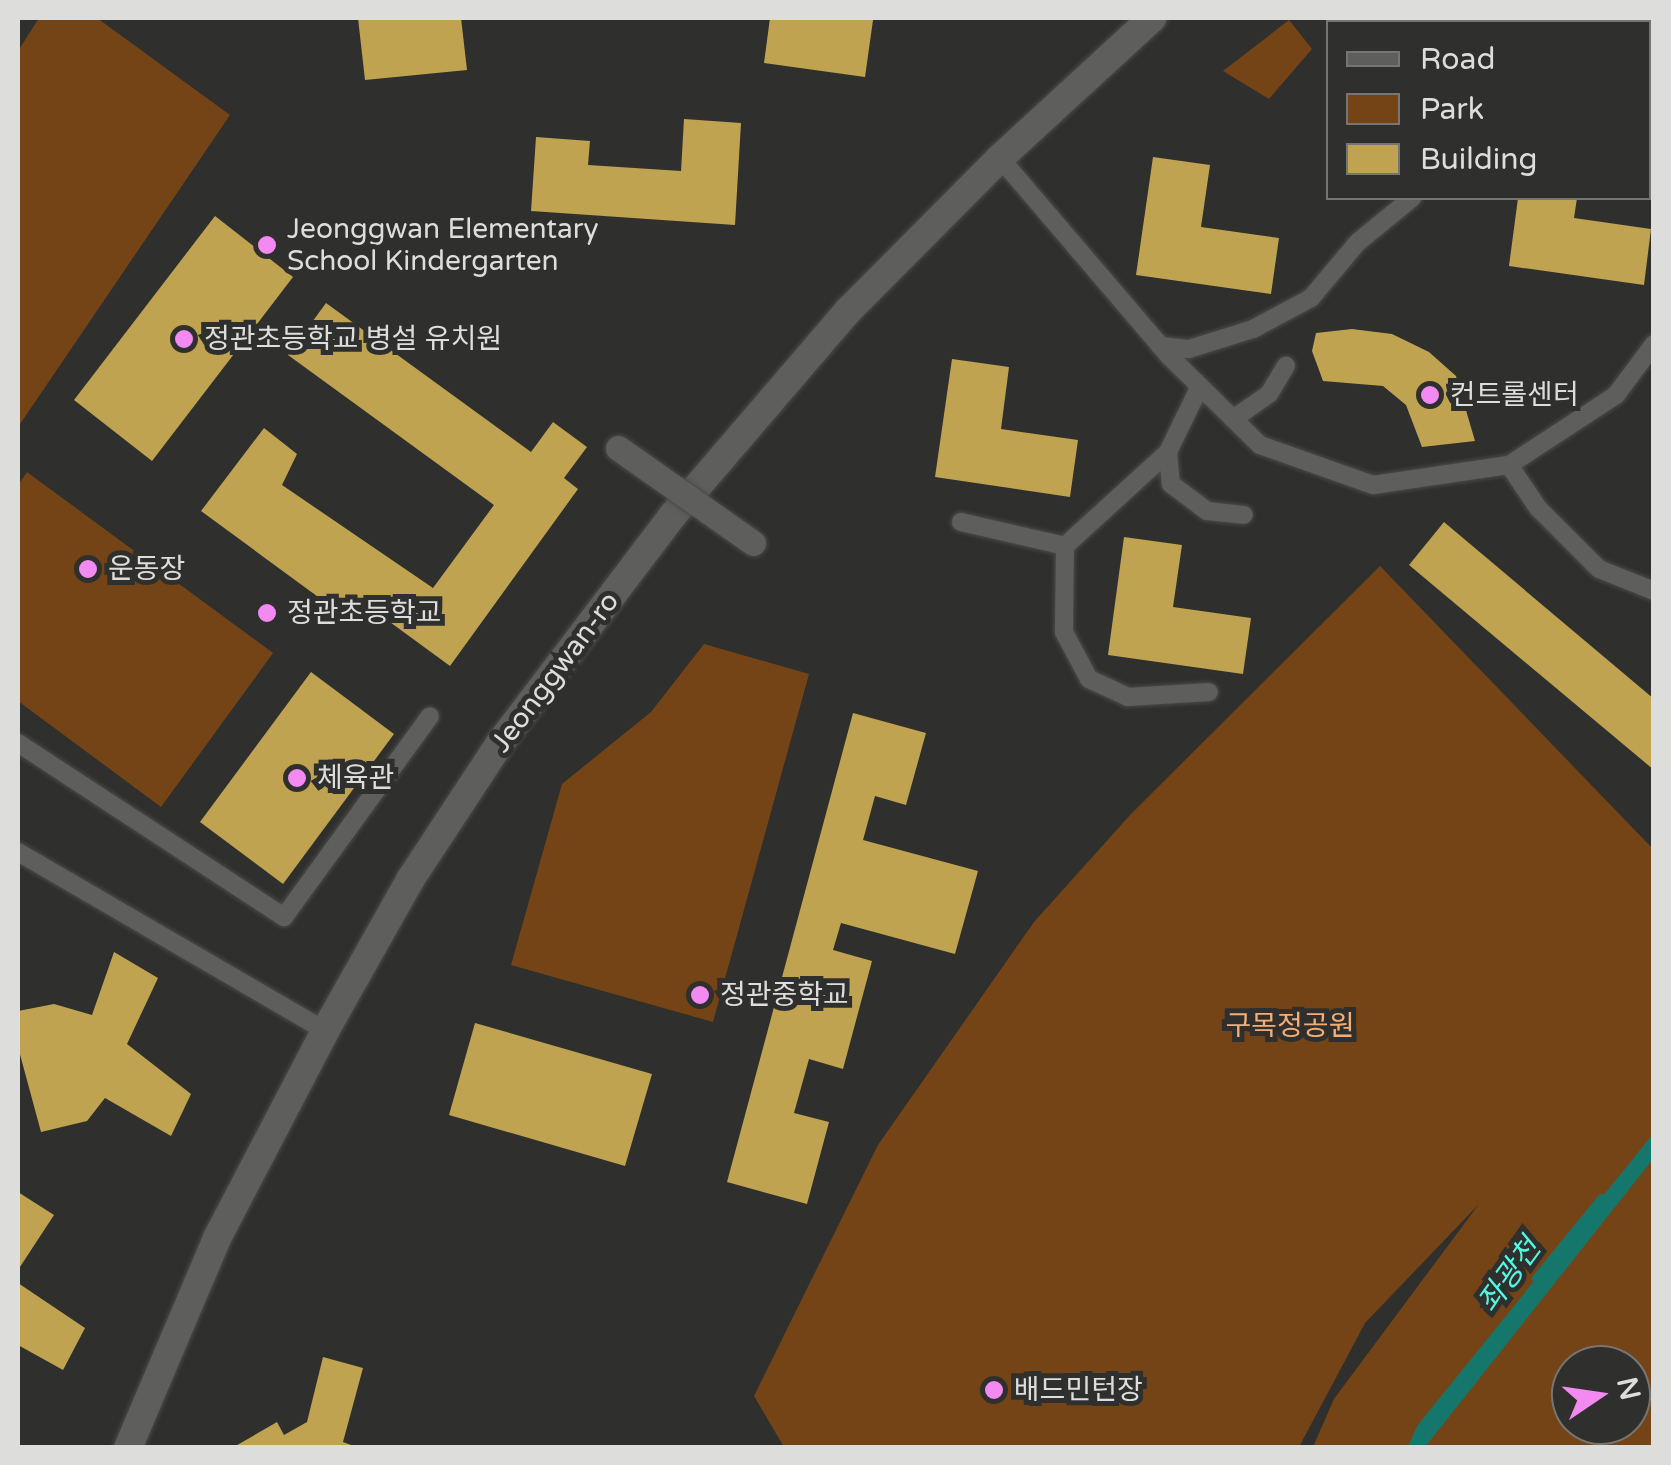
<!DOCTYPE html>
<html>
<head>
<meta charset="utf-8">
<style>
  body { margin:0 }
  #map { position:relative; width:1671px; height:1465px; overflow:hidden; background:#2f302d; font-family:"Varela Round","Noto Sans KR",sans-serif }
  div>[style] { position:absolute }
  .green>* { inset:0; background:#754416 }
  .water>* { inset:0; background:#15776c }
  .stream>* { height:10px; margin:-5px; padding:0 5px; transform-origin:5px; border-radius:5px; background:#15776c }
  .building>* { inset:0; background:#bfa350 }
  .roads { filter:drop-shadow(0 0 2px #4a4b49) drop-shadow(0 0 2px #4a4b49) }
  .service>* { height:18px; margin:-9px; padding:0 9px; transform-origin:9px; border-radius:9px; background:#5e5f5c }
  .tertiary>* { height:28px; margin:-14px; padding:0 14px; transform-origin:14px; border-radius:14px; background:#5e5f5c }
  .bridges { filter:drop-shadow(0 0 2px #4a4b49) drop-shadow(0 0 2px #4a4b49) }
  .pedestrian-bridge>* { height:25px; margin:-12.5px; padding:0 12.5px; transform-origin:12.5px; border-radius:12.5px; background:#5e5f5c }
  .dots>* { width:28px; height:28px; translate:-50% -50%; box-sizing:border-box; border:5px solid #2f302d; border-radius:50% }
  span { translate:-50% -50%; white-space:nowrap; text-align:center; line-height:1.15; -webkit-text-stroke:10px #2f302d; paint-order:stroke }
  .poi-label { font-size:28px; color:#dddddb }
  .left { translate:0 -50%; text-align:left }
  .street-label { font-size:28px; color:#dddddb }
  .park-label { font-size:28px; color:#f4ae75 }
  .water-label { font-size:30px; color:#53f8e3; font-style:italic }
  .frame { position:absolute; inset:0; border:20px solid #dddddb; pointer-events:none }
  .legend { position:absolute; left:1326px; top:20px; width:325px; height:180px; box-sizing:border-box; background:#2f302d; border:2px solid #757573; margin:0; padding:12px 18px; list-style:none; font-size:30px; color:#dddddb }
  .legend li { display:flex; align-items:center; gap:20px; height:50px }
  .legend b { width:50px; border:2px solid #757573 }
  .north { position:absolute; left:1551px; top:1345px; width:100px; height:100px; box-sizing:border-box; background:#2f302d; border:2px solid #757573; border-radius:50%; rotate:77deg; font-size:28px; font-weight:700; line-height:40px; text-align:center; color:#dddddb }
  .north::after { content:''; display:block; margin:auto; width:35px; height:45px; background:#f38af1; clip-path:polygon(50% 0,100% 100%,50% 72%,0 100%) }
</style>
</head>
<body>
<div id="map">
  <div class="green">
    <div style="clip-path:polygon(39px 18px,97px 18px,230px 115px,18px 427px,18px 51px)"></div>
    <div style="clip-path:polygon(1289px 20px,1312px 49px,1269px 99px,1223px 71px)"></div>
    <div style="clip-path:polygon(27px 472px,273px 653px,161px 807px,18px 701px,18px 485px)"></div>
    <div style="clip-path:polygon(evenodd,1380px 566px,1653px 849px,1653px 1447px,1313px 1447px,1334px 1399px,1479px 1204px,1365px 1323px,1299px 1447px,784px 1447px,754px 1396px,878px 1145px,1034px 922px,1131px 814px,1380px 566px,1571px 1365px,1631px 1365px,1631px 1425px,1571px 1425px,1571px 1365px)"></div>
    <div style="clip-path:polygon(704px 644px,809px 674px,713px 1022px,511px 965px,562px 784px,651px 712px)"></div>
  </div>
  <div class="water">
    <div style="clip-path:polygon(1653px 1134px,1653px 1159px,1425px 1447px,1408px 1447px,1417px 1426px)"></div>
  </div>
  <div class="stream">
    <div style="left:1537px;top:1279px;width:103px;rotate:-50.9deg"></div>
  </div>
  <div class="building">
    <div style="clip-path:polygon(358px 18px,461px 18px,467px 70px,365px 80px)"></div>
    <div style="clip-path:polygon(770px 18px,873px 20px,865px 77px,764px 63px)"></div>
    <div style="clip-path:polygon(1359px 18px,1418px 18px,1359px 22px)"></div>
    <div style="clip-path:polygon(684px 119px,741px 123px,735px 225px,531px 211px,536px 137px,590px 141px,588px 165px,681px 171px)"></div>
    <div style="clip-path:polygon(1153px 157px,1210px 165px,1201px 227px,1279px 238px,1271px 294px,1136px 275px)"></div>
    <div style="clip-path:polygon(1518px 198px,1577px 198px,1574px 218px,1651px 229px,1644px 285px,1509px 266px)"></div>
    <div style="clip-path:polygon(215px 216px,293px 277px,152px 461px,74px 400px)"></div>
    <div style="clip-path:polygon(326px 303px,531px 452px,553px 422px,587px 447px,564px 478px,578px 489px,450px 666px,368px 606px,355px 624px,201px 511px,264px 428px,297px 454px,282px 485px,433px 588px,494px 505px,288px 355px)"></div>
    <div style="clip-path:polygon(1352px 329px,1392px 334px,1429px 352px,1456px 376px,1475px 441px,1422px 447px,1406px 405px,1383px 386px,1323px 381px,1312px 351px,1316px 333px)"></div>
    <div style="clip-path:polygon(952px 359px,1009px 367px,1001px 429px,1078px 440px,1070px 497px,935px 477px)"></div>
    <div style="clip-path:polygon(1444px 522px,1654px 699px,1654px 770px,1409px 565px)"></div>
    <div style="clip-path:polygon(1124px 537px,1182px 545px,1173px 607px,1251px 618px,1243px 674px,1108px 655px)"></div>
    <div style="clip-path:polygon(311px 672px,394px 734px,283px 884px,200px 822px)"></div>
    <div style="clip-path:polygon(853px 713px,926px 733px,906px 805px,875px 796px,863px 840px,978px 871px,955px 954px,841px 923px,833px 950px,872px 961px,843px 1069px,809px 1059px,794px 1113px,829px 1122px,807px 1204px,727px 1182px)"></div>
    <div style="clip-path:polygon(114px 952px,158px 978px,127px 1044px,191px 1094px,171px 1136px,105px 1098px,87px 1121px,41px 1132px,18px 1047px,18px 1011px,54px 1004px,92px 1015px)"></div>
    <div style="clip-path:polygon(475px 1023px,652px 1074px,625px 1166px,449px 1115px)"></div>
    <div style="clip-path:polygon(18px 1192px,54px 1215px,18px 1270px)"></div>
    <div style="clip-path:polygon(18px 1283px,85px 1328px,63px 1370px,18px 1345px)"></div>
    <div style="clip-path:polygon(323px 1357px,363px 1368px,343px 1442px,359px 1448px,232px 1448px,277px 1422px,284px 1435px,307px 1422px)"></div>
  </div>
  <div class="roads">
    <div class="service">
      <div style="left:1615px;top:18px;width:6px;rotate:39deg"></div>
      <div style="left:1648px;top:52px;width:8px;rotate:40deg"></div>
      <div style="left:1000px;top:158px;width:260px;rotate:49.5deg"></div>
      <div style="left:1169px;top:356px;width:127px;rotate:44.4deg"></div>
      <div style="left:1260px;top:445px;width:120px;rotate:19.5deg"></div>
      <div style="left:1373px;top:485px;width:137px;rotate:-8.4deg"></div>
      <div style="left:1509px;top:465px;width:128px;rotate:-33.2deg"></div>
      <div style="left:1616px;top:395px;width:64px;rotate:-53.3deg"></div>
      <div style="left:1160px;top:346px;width:29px;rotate:6deg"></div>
      <div style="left:1189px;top:349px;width:67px;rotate:-17.4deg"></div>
      <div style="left:1253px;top:329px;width:66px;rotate:-28.1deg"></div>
      <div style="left:1311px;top:298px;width:73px;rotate:-50deg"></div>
      <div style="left:1358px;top:242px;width:70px;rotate:-39.2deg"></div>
      <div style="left:1200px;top:386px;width:73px;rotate:115.9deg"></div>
      <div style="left:1168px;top:452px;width:32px;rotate:85deg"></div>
      <div style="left:1171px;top:484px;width:45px;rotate:36.9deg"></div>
      <div style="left:1207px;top:511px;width:37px;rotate:6deg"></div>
      <div style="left:1233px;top:419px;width:44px;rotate:-34.8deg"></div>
      <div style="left:1269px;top:394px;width:33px;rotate:-59deg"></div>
      <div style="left:1509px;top:465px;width:52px;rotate:56deg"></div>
      <div style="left:1538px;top:508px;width:86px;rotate:45deg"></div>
      <div style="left:1599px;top:569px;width:59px;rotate:21.8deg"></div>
      <div style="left:961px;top:522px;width:107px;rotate:13deg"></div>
      <div style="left:1065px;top:546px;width:139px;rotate:-42.4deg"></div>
      <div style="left:1065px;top:546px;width:86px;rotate:90.7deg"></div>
      <div style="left:1064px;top:632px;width:53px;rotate:62deg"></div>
      <div style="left:1089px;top:679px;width:43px;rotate:24.8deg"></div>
      <div style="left:1128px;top:697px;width:81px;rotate:-3.5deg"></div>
      <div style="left:18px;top:743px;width:318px;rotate:33.2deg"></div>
      <div style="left:284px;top:917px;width:248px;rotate:-54deg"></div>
      <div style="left:18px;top:852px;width:355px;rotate:30.2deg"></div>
    </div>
    <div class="tertiary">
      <div style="left:128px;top:1448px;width:228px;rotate:-67deg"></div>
      <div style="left:217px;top:1238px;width:233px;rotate:-62.4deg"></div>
      <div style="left:325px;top:1031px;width:173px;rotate:-60.6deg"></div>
      <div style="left:410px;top:880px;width:164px;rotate:-56.7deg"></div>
      <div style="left:500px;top:743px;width:286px;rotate:-52.8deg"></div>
      <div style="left:673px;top:515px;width:269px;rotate:-49.4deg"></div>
      <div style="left:848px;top:311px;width:216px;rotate:-45.2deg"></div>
      <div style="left:1000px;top:158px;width:207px;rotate:-42.6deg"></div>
    </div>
  </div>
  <div class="bridges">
    <div class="pedestrian-bridge">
      <div style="left:618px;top:448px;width:165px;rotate:35.1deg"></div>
    </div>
  </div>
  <div class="dots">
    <div style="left:267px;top:245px;background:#f38af1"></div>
    <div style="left:184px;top:339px;background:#f38af1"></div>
    <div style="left:1430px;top:395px;background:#f38af1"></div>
    <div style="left:88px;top:569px;background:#f38af1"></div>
    <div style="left:267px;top:613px;background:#f38af1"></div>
    <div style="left:297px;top:778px;background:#f38af1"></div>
    <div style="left:700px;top:995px;background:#f38af1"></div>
    <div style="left:994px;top:1390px;background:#f38af1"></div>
  </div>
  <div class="poi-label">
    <span class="left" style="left:287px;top:245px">Jeonggwan Elementary<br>School Kindergarten</span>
    <span class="left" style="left:204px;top:339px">정관초등학교 병설 유치원</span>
    <span class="left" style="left:1450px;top:395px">컨트롤센터</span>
    <span class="left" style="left:108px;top:569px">운동장</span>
    <span class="left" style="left:287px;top:613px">정관초등학교</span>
    <span class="left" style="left:317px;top:778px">체육관</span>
    <span class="left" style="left:720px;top:995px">정관중학교</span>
    <span class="left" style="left:1014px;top:1390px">배드민턴장</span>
  </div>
  <div class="street-label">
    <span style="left:555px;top:672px;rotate:-53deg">Jeonggwan-ro</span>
  </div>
  <div class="park-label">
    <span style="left:1290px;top:1026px">구목정공원</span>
  </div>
  <div class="water-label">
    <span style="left:1510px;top:1276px;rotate:-54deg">좌광천</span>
  </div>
  <div class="frame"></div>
  <ul class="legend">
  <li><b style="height:12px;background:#5e5f5c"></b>Road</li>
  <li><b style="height:28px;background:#754416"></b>Park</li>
  <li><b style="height:28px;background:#bfa350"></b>Building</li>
  </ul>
  <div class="north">N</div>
</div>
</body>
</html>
